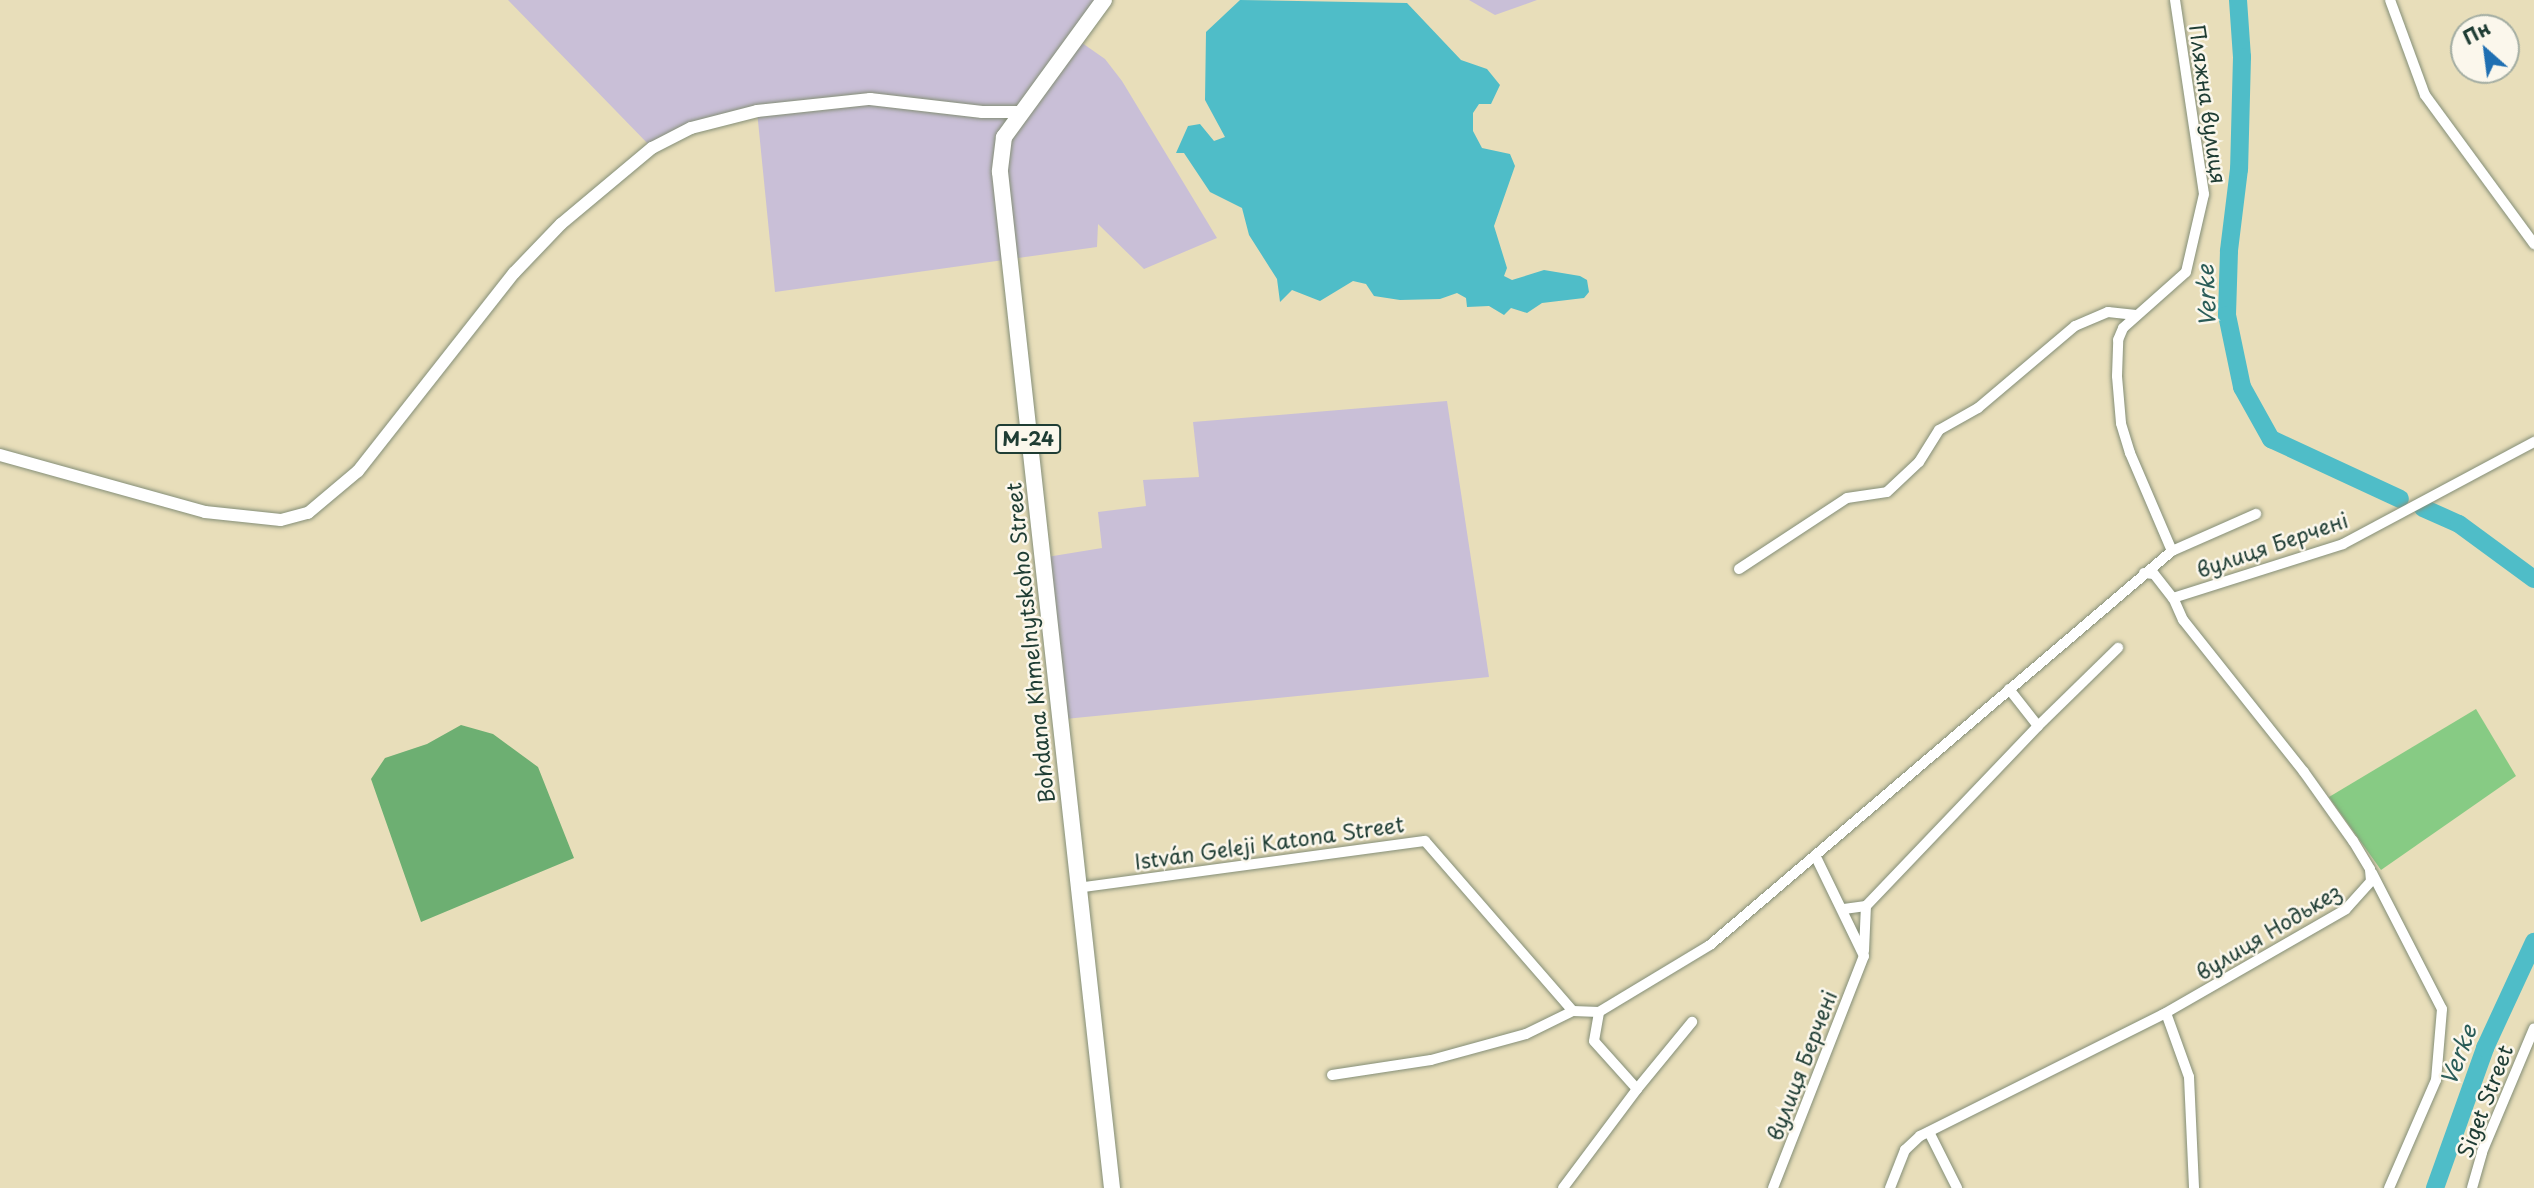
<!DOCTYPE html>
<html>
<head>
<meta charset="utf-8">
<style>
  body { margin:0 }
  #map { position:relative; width:2534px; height:1188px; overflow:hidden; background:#e8deba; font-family:"Playpen Sans",sans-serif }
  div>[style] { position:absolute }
  .industrial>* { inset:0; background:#c9bfd7 }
  .green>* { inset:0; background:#87cb84 }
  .forest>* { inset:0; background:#6daf72 }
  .water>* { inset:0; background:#4fbdc8 }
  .river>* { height:18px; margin:-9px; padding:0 9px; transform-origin:9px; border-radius:9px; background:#4fbdc8 }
  .roads { filter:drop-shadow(0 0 2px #848e77) drop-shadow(0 0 2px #848e77) }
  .minor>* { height:10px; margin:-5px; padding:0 5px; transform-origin:5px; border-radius:5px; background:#fff }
  .tertiary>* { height:12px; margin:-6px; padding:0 6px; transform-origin:6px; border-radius:6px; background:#fff }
  .trunk>* { height:16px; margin:-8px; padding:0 8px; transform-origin:8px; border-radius:8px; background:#fff }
  span { translate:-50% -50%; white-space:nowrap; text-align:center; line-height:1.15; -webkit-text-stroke:5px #fbf7ec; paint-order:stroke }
  .shield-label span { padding:2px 5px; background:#fbf7ec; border:2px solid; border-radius:5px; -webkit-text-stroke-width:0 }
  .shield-label { font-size:19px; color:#1f3d34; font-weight:700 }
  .street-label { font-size:21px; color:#1f3d34 }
  .water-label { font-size:23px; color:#2b5d59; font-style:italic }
  .north { position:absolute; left:2450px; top:14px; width:70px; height:70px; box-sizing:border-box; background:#fbf7ec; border:2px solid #a3ada2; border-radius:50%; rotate:332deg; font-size:19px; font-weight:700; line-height:28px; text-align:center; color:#1f3d34 }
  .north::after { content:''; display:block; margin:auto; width:24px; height:32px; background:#1f6fb2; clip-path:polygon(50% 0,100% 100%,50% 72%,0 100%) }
</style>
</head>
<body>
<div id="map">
  <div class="industrial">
    <div style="clip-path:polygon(508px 0,1104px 0,1075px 38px,1105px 59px,1122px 81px,1217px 238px,1144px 269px,1098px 224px,1097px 247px,775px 292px,757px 111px,652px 148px)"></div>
    <div style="clip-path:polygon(1469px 0,1537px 0,1495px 15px)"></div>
    <div style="clip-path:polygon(1447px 401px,1489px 677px,1065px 719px,1047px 557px,1102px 548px,1098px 512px,1146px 506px,1143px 480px,1199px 477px,1193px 422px)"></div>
  </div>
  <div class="green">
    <div style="clip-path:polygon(2476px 709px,2516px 776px,2381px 870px,2329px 797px)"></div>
  </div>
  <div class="forest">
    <div style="clip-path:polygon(461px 725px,493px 734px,538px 767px,574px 858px,421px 922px,371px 779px,385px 758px,427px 744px)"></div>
  </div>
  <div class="water">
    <div style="clip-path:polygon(1240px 0,1407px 3px,1461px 60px,1487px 69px,1500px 85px,1491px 104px,1479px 104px,1473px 113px,1473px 131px,1482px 148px,1510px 154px,1515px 166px,1494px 226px,1507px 268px,1504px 276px,1512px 280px,1544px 270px,1580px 276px,1587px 280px,1589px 292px,1584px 298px,1542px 303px,1527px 313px,1511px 308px,1504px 315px,1489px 306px,1467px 307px,1466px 298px,1457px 293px,1440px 299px,1400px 300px,1374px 296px,1366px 284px,1353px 281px,1320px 301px,1292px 290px,1280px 302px,1277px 279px,1249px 235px,1242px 208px,1210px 192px,1184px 153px,1176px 153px,1188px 126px,1200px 124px,1214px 141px,1225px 137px,1205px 100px,1206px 32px)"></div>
  </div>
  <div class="river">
    <div style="left:2238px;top:0;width:57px;rotate:86deg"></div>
    <div style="left:2242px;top:57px;width:112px;rotate:91.5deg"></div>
    <div style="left:2239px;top:169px;width:83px;rotate:97deg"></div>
    <div style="left:2229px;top:251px;width:64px;rotate:91.8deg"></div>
    <div style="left:2227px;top:315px;width:74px;rotate:78.2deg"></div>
    <div style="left:2242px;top:387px;width:60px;rotate:60.9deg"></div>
    <div style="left:2271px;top:439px;width:142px;rotate:24.9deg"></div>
    <div style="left:2423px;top:508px;width:39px;rotate:24deg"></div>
    <div style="left:2459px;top:524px;width:93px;rotate:36.3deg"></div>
    <div style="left:2435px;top:1188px;width:149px;rotate:-70.3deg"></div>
    <div style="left:2485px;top:1048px;width:117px;rotate:-65.2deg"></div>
  </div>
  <div class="roads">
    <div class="minor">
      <div style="left:2390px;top:0;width:101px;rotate:69.8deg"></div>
      <div style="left:2425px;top:95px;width:185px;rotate:53.8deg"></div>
      <div style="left:2172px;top:551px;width:107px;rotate:-113.2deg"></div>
      <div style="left:2130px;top:453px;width:31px;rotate:-107deg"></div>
      <div style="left:2121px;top:423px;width:47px;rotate:-94.9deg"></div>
      <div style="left:2117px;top:376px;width:36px;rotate:-88deg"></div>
      <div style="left:2118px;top:340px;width:13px;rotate:-67deg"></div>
      <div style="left:2123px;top:328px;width:84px;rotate:-41.6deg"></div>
      <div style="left:2186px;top:272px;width:80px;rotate:-77deg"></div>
      <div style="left:2204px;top:194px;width:196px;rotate:-98.5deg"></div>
      <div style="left:1739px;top:569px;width:129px;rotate:-33.3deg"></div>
      <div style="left:1847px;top:498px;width:40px;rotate:-8.5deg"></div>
      <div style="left:1887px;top:492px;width:44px;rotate:-43.2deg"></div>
      <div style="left:1919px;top:462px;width:38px;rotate:-58deg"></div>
      <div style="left:1939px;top:430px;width:45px;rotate:-29.4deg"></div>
      <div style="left:1978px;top:408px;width:127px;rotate:-40.2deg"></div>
      <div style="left:2075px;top:326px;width:36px;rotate:-23deg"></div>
      <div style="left:2108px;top:312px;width:28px;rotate:6deg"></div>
      <div style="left:2144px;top:573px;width:10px;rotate:6deg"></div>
      <div style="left:2154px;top:574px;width:31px;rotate:52deg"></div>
      <div style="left:2173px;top:598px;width:178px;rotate:-17.6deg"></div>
      <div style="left:2343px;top:544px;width:217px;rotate:-28.1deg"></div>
      <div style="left:2038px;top:726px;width:112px;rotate:-44.3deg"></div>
      <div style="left:2372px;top:873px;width:153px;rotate:62.8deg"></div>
      <div style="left:2442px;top:1009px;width:71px;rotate:94.8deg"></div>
      <div style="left:2436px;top:1080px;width:118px;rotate:113.5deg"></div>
      <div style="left:1077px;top:888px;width:351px;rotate:-7.7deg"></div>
      <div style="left:1425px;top:841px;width:225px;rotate:49deg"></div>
      <div style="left:1573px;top:1011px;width:26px;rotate:2deg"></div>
      <div style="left:1844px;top:909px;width:22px;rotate:-8deg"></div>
      <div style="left:1866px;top:906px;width:249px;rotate:-46.3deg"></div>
      <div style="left:2038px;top:726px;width:47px;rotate:-128.1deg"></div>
      <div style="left:1864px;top:951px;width:45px;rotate:-87.5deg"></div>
      <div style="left:2166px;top:1013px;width:68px;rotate:70.2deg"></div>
      <div style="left:2189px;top:1077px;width:111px;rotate:87.4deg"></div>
      <div style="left:1332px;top:1075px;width:100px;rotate:-8.6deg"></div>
      <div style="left:1431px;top:1060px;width:98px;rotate:-15.3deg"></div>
      <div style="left:1526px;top:1034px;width:52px;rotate:-26.1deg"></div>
      <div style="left:1637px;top:1089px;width:87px;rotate:-50.6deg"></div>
      <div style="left:1929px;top:1132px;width:63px;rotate:63.4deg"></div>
      <div style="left:1563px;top:1188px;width:124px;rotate:-53.2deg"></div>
      <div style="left:1637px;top:1089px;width:64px;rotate:-131.9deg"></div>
      <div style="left:1594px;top:1041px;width:29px;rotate:-80deg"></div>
      <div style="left:1599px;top:1012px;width:130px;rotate:-31.1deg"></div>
      <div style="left:1710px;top:945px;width:607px;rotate:-40.46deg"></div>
      <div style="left:2172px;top:551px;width:92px;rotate:-23.8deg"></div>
      <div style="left:1773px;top:1188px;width:249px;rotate:-68.6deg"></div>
      <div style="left:1864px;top:956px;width:112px;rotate:-115.9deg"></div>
      <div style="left:1890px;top:1188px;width:41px;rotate:-68.5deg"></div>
      <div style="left:1905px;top:1150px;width:21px;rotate:-43deg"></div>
      <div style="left:1920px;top:1136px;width:271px;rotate:-26.6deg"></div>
      <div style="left:2162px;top:1015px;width:212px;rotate:-29.9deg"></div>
      <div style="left:2346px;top:909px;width:38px;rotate:-48deg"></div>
      <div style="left:2371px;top:881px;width:12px;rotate:-95deg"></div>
      <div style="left:2370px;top:869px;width:33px;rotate:-121deg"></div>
      <div style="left:2353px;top:841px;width:85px;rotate:-125.4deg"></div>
      <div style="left:2304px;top:772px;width:194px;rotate:-128.5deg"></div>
      <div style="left:2183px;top:620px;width:24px;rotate:-114deg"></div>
      <div style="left:2472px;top:1188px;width:37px;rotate:-74deg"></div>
      <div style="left:2482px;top:1152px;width:134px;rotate:-67.2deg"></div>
    </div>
    <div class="tertiary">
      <div style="left:0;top:455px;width:213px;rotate:15.5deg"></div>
      <div style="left:205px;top:512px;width:76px;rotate:6deg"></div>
      <div style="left:281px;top:520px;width:28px;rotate:-15deg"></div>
      <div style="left:308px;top:513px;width:65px;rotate:-40deg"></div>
      <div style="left:358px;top:471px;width:252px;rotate:-51.8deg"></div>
      <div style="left:514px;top:273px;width:68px;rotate:-46.2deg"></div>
      <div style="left:561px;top:224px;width:119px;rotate:-39.9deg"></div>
      <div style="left:652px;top:148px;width:44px;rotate:-27.1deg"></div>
      <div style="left:691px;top:128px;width:68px;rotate:-14.4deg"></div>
      <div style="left:757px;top:111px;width:114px;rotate:-6.1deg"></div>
      <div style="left:870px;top:99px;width:113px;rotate:6.6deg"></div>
      <div style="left:982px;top:112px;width:37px"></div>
    </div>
    <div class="trunk">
      <div style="left:1104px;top:0;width:170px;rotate:126.1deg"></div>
      <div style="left:1004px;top:137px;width:35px;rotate:97deg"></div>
      <div style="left:1000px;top:172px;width:1022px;rotate:83.71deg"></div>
    </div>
  </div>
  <div class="shield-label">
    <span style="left:1028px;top:439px">М-24</span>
  </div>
  <div class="street-label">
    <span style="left:2209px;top:104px;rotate:82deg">Пляжна вулиця</span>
    <span style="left:2272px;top:544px;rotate:-19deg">вулиця Берчені</span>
    <span style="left:1029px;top:643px;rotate:-96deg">Bohdana Khmelnytskoho Street</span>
    <span style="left:1269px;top:842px;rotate:-8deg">István Geleji Katona Street</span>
    <span style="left:2268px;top:931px;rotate:-31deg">вулиця Нодькез</span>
    <span style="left:1801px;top:1065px;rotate:-69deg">вулиця Берчені</span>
    <span style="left:2484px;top:1101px;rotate:-69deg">Siget Street</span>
  </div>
  <div class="water-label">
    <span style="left:2206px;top:296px;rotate:-92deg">Verke</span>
    <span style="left:2458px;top:1055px;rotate:-69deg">Verke</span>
  </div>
  <div class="north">Пн</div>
</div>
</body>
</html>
